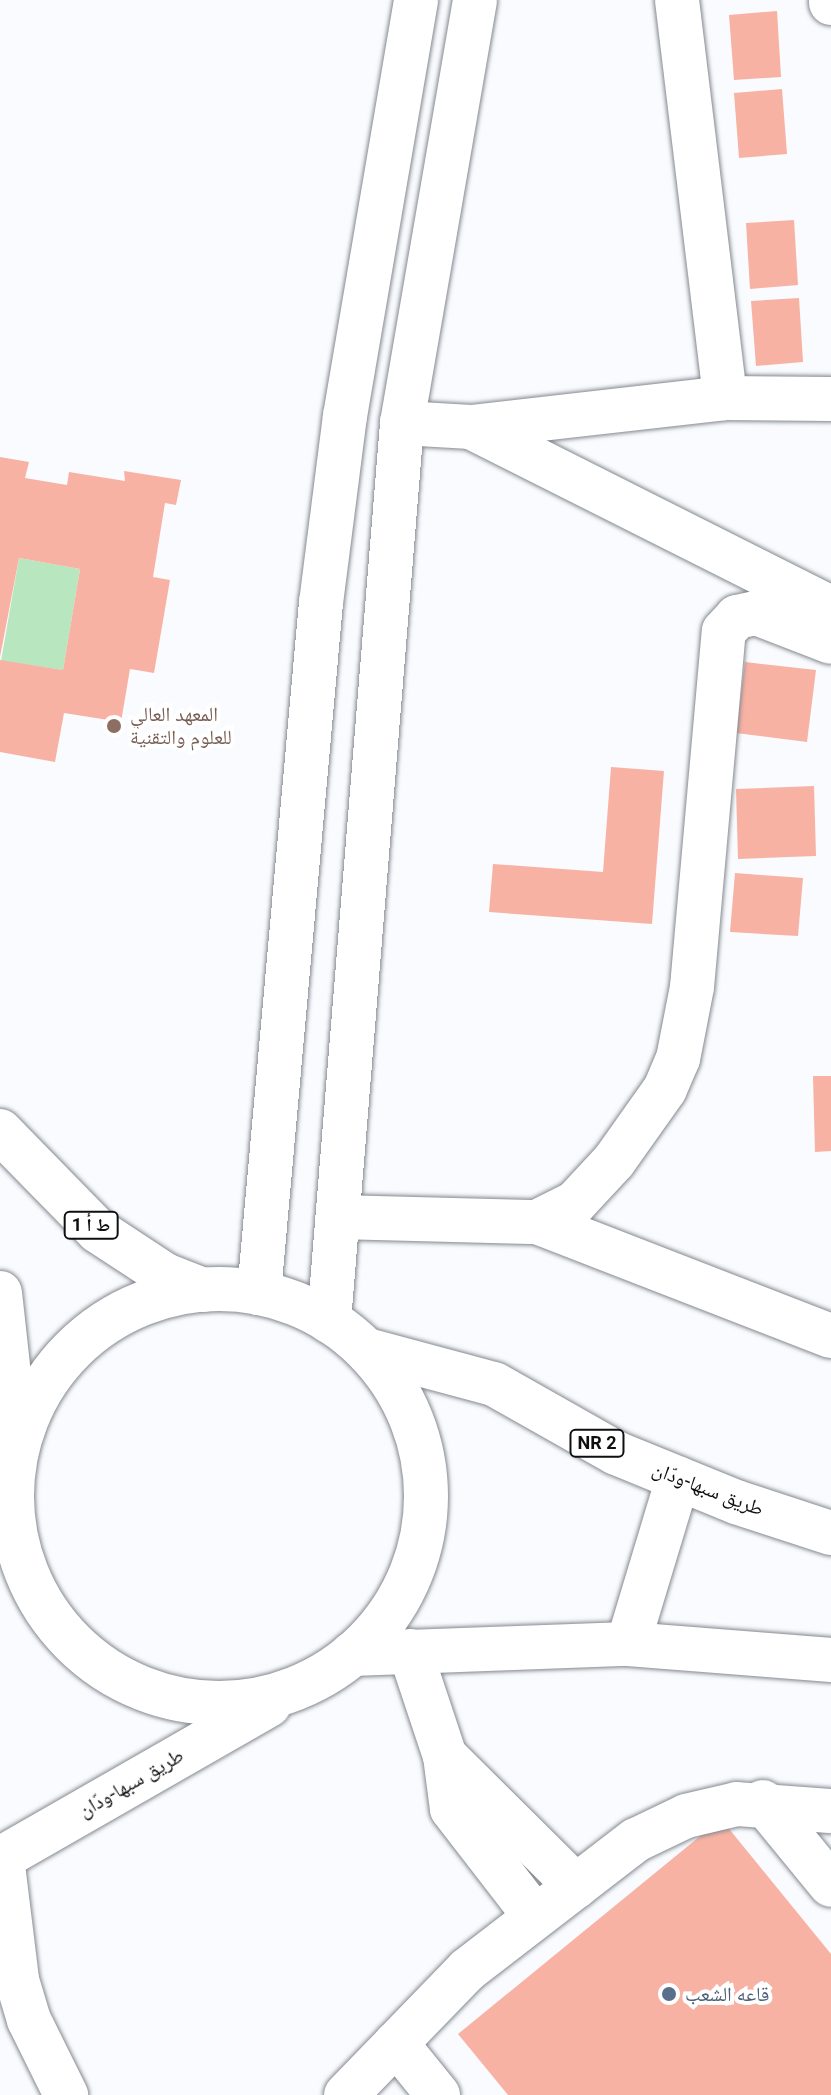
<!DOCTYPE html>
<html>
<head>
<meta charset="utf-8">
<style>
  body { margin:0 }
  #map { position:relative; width:831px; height:2095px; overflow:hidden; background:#f9fbfe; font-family:Roboto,"Noto Naskh Arabic",sans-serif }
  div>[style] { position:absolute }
  .green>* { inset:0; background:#b8e6be }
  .building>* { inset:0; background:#f8b2a4 }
  .roads { filter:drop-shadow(0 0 2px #848990) drop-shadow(0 0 2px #848990) }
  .minor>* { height:44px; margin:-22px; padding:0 22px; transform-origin:22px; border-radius:22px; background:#fff }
  .highway>* { height:44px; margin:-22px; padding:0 22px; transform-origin:22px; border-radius:22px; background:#fff }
  .highway>.ring { margin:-22px; padding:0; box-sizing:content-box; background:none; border:44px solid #fff; border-radius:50% }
  .dots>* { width:22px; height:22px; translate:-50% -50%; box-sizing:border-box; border:4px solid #fff; border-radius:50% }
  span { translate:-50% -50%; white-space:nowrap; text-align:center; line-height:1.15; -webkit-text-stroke:8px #fff; paint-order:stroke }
  .shield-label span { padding:2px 6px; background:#fff; border:2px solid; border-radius:6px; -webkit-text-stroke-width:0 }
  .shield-label { font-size:18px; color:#0d0f11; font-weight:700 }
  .education-label { font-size:20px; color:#785e54 }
  .left { translate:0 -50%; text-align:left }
  .street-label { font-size:20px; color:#0d0f11 }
  .service-label { font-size:20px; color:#4e5e75 }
</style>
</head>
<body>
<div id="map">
  <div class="green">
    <div style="clip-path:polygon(19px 558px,80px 569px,63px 670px,1px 661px)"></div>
  </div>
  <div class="building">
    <div style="clip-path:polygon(777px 11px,781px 77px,734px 80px,729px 15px)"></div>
    <div style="clip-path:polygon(782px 89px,787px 154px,739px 158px,734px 93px)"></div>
    <div style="clip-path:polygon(794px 220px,798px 285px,750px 289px,746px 223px)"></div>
    <div style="clip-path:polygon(799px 298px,803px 362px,756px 366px,751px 301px)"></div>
    <div style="clip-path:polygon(0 457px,29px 462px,25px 478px,67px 485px,69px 472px,125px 481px,124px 471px,181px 480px,176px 505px,165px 503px,153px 577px,170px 580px,154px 673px,130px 669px,121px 722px,64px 713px,55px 762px,0 752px,0 660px,63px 670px,80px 569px,19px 558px,0 657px)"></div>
    <div style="clip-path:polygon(745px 662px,816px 670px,807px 742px,736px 733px)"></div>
    <div style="clip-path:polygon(611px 767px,664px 771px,652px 924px,489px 912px,493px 864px,603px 872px)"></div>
    <div style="clip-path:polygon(814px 786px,816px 856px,738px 859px,736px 789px)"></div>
    <div style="clip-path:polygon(735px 873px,803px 878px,798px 936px,730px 932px)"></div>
    <div style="clip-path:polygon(813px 1076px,831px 1076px,831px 1151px,815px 1152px)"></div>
    <div style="clip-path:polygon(721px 1819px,831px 1954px,831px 2095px,508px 2095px,458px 2034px)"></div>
  </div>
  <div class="roads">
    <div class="minor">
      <div style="left:677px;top:0;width:401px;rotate:83.1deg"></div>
      <div style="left:831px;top:0;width:3px;rotate:90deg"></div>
      <div style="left:402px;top:423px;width:69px;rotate:3.3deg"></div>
      <div style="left:471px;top:427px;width:403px;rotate:26.7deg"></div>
      <div style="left:471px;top:427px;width:256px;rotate:-6.5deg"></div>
      <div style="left:725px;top:398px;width:106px;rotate:0.5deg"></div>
      <div style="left:340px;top:1217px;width:197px;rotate:1.5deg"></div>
      <div style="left:537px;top:1222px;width:315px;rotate:21.2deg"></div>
      <div style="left:537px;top:1222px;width:42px;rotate:-26.6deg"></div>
      <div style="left:575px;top:1203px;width:57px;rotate:-47.1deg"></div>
      <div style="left:614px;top:1161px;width:88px;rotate:-54.7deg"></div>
      <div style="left:665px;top:1089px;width:33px;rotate:-67deg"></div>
      <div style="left:678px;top:1059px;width:73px;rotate:-79deg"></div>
      <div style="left:692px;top:987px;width:357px;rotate:-84.9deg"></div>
      <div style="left:724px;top:631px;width:19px;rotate:-47deg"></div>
      <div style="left:737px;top:617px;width:19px;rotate:-12deg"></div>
      <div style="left:756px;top:613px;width:80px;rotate:21.1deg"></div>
      <div style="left:259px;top:1293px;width:693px;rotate:-84.87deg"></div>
      <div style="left:321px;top:603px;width:189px;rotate:-82.7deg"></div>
      <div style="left:345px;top:416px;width:422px;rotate:-80.3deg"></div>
      <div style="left:329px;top:1321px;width:901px;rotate:-85.35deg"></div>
      <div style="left:402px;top:423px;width:429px;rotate:-80.2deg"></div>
      <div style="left:410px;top:1651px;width:111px;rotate:71.6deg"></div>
      <div style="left:445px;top:1756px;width:53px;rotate:82.5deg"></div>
      <div style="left:452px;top:1809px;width:134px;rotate:52.3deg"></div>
      <div style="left:445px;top:1756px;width:185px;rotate:44.8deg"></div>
      <div style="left:763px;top:1802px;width:107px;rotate:50.7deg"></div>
      <div style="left:2px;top:1857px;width:124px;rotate:83deg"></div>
      <div style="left:17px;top:1980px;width:42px;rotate:73.3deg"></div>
      <div style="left:29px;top:2020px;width:84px;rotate:63.7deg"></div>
      <div style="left:396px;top:2043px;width:67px;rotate:51.1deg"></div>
      <div style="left:346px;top:2095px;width:174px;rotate:-45.9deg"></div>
      <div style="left:467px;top:1970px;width:213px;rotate:-37.6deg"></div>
      <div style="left:636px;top:1840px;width:55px;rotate:-25.6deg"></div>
      <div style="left:686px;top:1816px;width:52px;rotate:-13.2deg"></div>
      <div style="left:737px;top:1804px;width:94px;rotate:4.3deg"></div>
    </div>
    <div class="highway">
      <div style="left:0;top:1131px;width:140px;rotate:45.6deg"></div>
      <div style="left:98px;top:1231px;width:80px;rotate:33.3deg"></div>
      <div style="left:165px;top:1275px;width:41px;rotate:21.5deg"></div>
      <div class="ring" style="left:12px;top:1289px;width:370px;height:370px"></div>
      <div style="left:0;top:1293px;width:145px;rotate:83.7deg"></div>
      <div style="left:367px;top:1350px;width:131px;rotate:15deg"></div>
      <div style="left:494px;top:1384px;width:140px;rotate:29.5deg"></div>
      <div style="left:616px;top:1453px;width:130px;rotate:22.2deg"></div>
      <div style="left:736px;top:1502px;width:100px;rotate:18.1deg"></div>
      <div style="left:628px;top:1644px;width:173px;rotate:-73.2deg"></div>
      <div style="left:352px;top:1654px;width:276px;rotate:-2.1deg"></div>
      <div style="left:628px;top:1644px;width:204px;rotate:4.5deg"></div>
      <div style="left:0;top:1859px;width:310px;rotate:-29.8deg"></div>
    </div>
  </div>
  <div class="dots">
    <div style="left:114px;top:726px;background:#8d6e63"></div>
    <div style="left:669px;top:1994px;background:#5c6f8a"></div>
  </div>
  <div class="shield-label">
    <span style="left:91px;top:1225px">ط أ 1</span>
    <span style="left:597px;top:1443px">NR 2</span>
  </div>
  <div class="education-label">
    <span class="left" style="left:130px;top:726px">المعهد العالي<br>للعلوم والتقنية</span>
  </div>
  <div class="street-label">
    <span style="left:708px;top:1489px;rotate:21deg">طريق سبها-ودّان</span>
    <span style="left:131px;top:1783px;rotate:-30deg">طريق سبها-ودّان</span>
  </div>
  <div class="service-label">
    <span class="left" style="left:685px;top:1994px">قاعه الشعب</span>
  </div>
</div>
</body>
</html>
